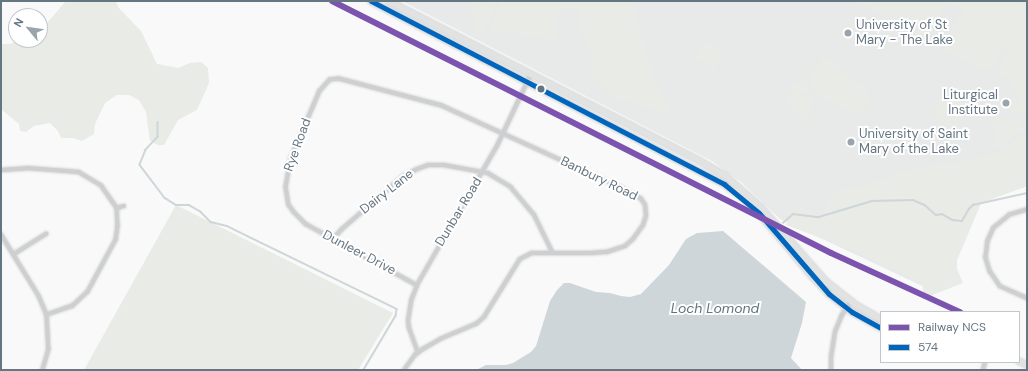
<!DOCTYPE html>
<html>
<head>
<meta charset="utf-8">
<style>
  body { margin:0 }
  #map { position:relative; width:1028px; height:371px; overflow:hidden; background:#f9f9f9; font-family:"DM Sans",sans-serif }
  div>[style] { position:absolute }
  .built>* { inset:0; background:#e8e9e9 }
  .green>* { inset:0; background:#e8ebe6 }
  .water>* { inset:0; background:#ced6d9 }
  .stream>* { height:1.5px; margin:-0.75px; padding:0 0.75px; transform-origin:0.75px; border-radius:0.75px; background:#ced6d9 }
  .roads { filter:drop-shadow(0 0 1px #d5d6d7) drop-shadow(0 0 1px #d5d6d7) }
  .street>* { height:3.5px; margin:-1.75px; padding:0 1.75px; transform-origin:1.75px; border-radius:1.75px; background:#cecfd0 }
  .primary>* { height:5.5px; margin:-2.75px; padding:0 2.75px; transform-origin:2.75px; border-radius:2.75px; background:#e1e2e2 }
  .bus-1>* { height:5px; margin:-2.5px; padding:0 2.5px; transform-origin:2.5px; border-radius:2.5px; background:#0065bd }
  .rail-1>* { height:6px; margin:-3px; padding:0 3px; transform-origin:3px; border-radius:3px; background:#7c53af }
  .dots>* { width:11px; height:11px; translate:-50% -50%; box-sizing:border-box; border:2px solid #fff; border-radius:50% }
  span { translate:-50% -50%; white-space:nowrap; text-align:center; line-height:1.15; -webkit-text-stroke:4px #fff; paint-order:stroke }
  .poi-label { font-size:13px; color:#657683 }
  .left { translate:0 -50%; text-align:left }
  .right { translate:-100% -50%; text-align:right }
  .street-label { font-size:13px; color:#657683 }
  .water-label { font-size:14px; color:#60757c; font-style:italic }
  .frame { position:absolute; inset:0; border:2px solid #657683; pointer-events:none }
  .legend { position:absolute; left:880px; top:311px; width:140px; height:52px; box-sizing:border-box; background:#fff; border:1px solid #c1c8cd; margin:0; padding:5px 7px; list-style:none; font-size:12px; color:#657683 }
  .legend li { display:flex; align-items:center; gap:8px; height:20px }
  .legend b { width:20px; border:1px solid #c1c8cd }
  .north { position:absolute; left:8px; top:8px; width:40px; height:40px; box-sizing:border-box; background:#fff; border:1px solid #c1c8cd; border-radius:50%; rotate:299deg; font-size:11px; font-weight:700; line-height:16px; text-align:center; color:#657683 }
  .north::after { content:''; display:block; margin:auto; width:14px; height:18px; background:#99a4ac; clip-path:polygon(50% 0,100% 100%,50% 72%,0 100%) }
</style>
</head>
<body>
<div id="map">
  <div class="built">
    <div style="clip-path:polygon(402px 1px,1027px 1px,1027px 186px,981px 203px,957px 260px,935px 292px,780px 219px,741px 182px,712px 161px)"></div>
  </div>
  <div class="green">
    <div style="clip-path:polygon(66px 1px,116px 1px,118px 7px,141px 31px,157px 64px,178px 68px,190px 63px,201px 62px,208px 68px,209px 83px,197px 110px,178px 120px,164px 145px,158px 145px,150px 141px,146px 112px,139px 100px,129px 95px,117px 95px,105px 103px,95px 124px,94px 134px,82px 141px,73px 138px,61px 138px,58px 131px,50px 123px,34px 126px,26px 132px,20px 131px,19px 124px,1px 109px,1px 44px,10px 44px,21px 40px,40px 40px,40px 31px)"></div>
    <div style="clip-path:polygon(472px 1px,497px 1px,484px 34px,475px 29px)"></div>
    <div style="clip-path:polygon(499px 1px,633px 1px,645px 50px,662px 97px,670px 108px,669px 112px,662px 112px,613px 97px,590px 74px,594px 52px,586px 43px,586px 35px,577px 33px,579px 25px,577px 20px,580px 12px,576px 9px,562px 8px,554px 31px,559px 34px,556px 39px,547px 39px,490px 29px)"></div>
    <div style="clip-path:polygon(855px 1px,1004px 1px,1027px 4px,1027px 113px,1011px 115px,1007px 111px,1009px 108px,1014px 106px,1019px 98px,1016px 96px,1017px 92px,1008px 78px,998px 71px,1010px 47px,1005px 45px,991px 67px,986px 67px,983px 70px,947px 51px,943px 42px,948px 38px,963px 9px,948px 2px,932px 31px,936px 33px,923px 38px)"></div>
    <div style="clip-path:polygon(704px 43px,724px 53px,715px 70px,696px 58px)"></div>
    <div style="clip-path:polygon(823px 56px,863px 85px,871px 99px,861px 116px,814px 92px,812px 77px)"></div>
    <div style="clip-path:polygon(800px 74px,807px 80px,810px 92px,804px 94px,792px 102px,787px 102px,787px 99px,794px 85px,800px 84px)"></div>
    <div style="clip-path:polygon(812px 95px,811px 109px,804px 121px,790px 105px,805px 96px)"></div>
    <div style="clip-path:polygon(950px 95px,973px 110px,972px 113px,962px 116px,954px 133px,939px 120px,937px 115px,931px 113px,941px 97px)"></div>
    <div style="clip-path:polygon(988px 117px,1017px 120px,1023px 126px,1027px 123px,1027px 126px,1002px 145px,992px 148px,995px 139px,995px 129px)"></div>
    <div style="clip-path:polygon(1027px 132px,1027px 186px,981px 203px,957px 260px,957px 269px,963px 283px,930px 296px,923px 292px,923px 284px,855px 251px,786px 225px,799px 207px,821px 216px,835px 191px,859px 187px,915px 168px,983px 157px,1001px 151px)"></div>
    <div style="clip-path:polygon(176px 205px,393px 313px,358px 370px,84px 370px)"></div>
  </div>
  <div class="water">
    <div style="clip-path:polygon(723px 231px,806px 302px,802px 323px,791px 358px,802px 370px,476px 370px,486px 365px,506px 365px,513px 363px,531px 352px,536px 346px,550px 301px,557px 290px,564px 283px,570px 283px,596px 292px,610px 293px,621px 296px,630px 297px,641px 294px,669px 265px,686px 239px,697px 233px)"></div>
  </div>
  <div class="stream">
    <div style="left:158px;top:122px;width:15px;rotate:90deg"></div>
    <div style="left:158px;top:137px;width:18px;rotate:133deg"></div>
    <div style="left:146px;top:150px;width:16px;rotate:112deg"></div>
    <div style="left:140px;top:165px;width:41px;rotate:52.9deg"></div>
    <div style="left:165px;top:198px;width:13px;rotate:32deg"></div>
    <div style="left:176px;top:205px;width:13px"></div>
    <div style="left:189px;top:205px;width:14px;rotate:30deg"></div>
    <div style="left:201px;top:212px;width:14px;rotate:45deg"></div>
    <div style="left:211px;top:222px;width:16px;rotate:14deg"></div>
    <div style="left:227px;top:226px;width:189px;rotate:26deg"></div>
    <div style="left:397px;top:309px;width:7px;rotate:98deg"></div>
    <div style="left:396px;top:316px;width:63px;rotate:120.7deg"></div>
    <div style="left:783px;top:223px;width:13px;rotate:-42deg"></div>
    <div style="left:793px;top:214px;width:26px;rotate:7deg"></div>
    <div style="left:819px;top:217px;width:55px;rotate:-16.8deg"></div>
    <div style="left:872px;top:201px;width:41px;rotate:-1.4deg"></div>
    <div style="left:913px;top:200px;width:13px;rotate:23deg"></div>
    <div style="left:925px;top:205px;width:15px;rotate:42deg"></div>
    <div style="left:936px;top:215px;width:6px;rotate:-9deg"></div>
    <div style="left:942px;top:214px;width:13px;rotate:29deg"></div>
    <div style="left:953px;top:220px;width:9px;rotate:6deg"></div>
    <div style="left:962px;top:221px;width:14px;rotate:-60deg"></div>
    <div style="left:969px;top:209px;width:6px;rotate:-45deg"></div>
    <div style="left:973px;top:205px;width:55px;rotate:-12.5deg"></div>
  </div>
  <div class="roads">
    <div class="street">
      <div style="left:1px;top:170px;width:26px;rotate:-4deg"></div>
      <div style="left:27px;top:168px;width:52px;rotate:4.4deg"></div>
      <div style="left:79px;top:172px;width:26px;rotate:31deg"></div>
      <div style="left:101px;top:185px;width:28px;rotate:55deg"></div>
      <div style="left:117px;top:208px;width:18px;rotate:87deg"></div>
      <div style="left:118px;top:226px;width:14px;rotate:98deg"></div>
      <div style="left:116px;top:240px;width:59px;rotate:118.3deg"></div>
      <div style="left:88px;top:292px;width:21px;rotate:137deg"></div>
      <div style="left:73px;top:306px;width:28px;rotate:161deg"></div>
      <div style="left:117px;top:208px;width:7px;rotate:-16deg"></div>
      <div style="left:1027px;top:210px;width:18px;rotate:164deg"></div>
      <div style="left:1010px;top:215px;width:21px;rotate:141deg"></div>
      <div style="left:994px;top:228px;width:14px;rotate:115deg"></div>
      <div style="left:988px;top:241px;width:17px;rotate:97deg"></div>
      <div style="left:986px;top:258px;width:14px;rotate:73deg"></div>
      <div style="left:990px;top:271px;width:18px;rotate:56deg"></div>
      <div style="left:1000px;top:286px;width:30px;rotate:24deg"></div>
      <div style="left:1px;top:234px;width:73px;rotate:58.5deg"></div>
      <div style="left:39px;top:296px;width:21px;rotate:67deg"></div>
      <div style="left:47px;top:315px;width:34px;rotate:87deg"></div>
      <div style="left:49px;top:349px;width:22px;rotate:106deg"></div>
      <div style="left:333px;top:239px;width:13px;rotate:-48deg"></div>
      <div style="left:342px;top:229px;width:79px;rotate:-40.9deg"></div>
      <div style="left:402px;top:177px;width:15px;rotate:-28deg"></div>
      <div style="left:415px;top:170px;width:14px;rotate:-21deg"></div>
      <div style="left:428px;top:165px;width:16px"></div>
      <div style="left:444px;top:165px;width:45px;rotate:10.3deg"></div>
      <div style="left:488px;top:173px;width:27px;rotate:31deg"></div>
      <div style="left:511px;top:187px;width:35px;rotate:50deg"></div>
      <div style="left:534px;top:214px;width:43px;rotate:64deg"></div>
      <div style="left:14px;top:254px;width:38px;rotate:-32deg"></div>
      <div style="left:418px;top:353px;width:27px;rotate:-110deg"></div>
      <div style="left:409px;top:328px;width:7px;rotate:-98deg"></div>
      <div style="left:408px;top:321px;width:20px;rotate:-81deg"></div>
      <div style="left:411px;top:301px;width:17px;rotate:-69deg"></div>
      <div style="left:417px;top:285px;width:160px;rotate:-60.1deg"></div>
      <div style="left:497px;top:146px;width:80px;rotate:-64.7deg"></div>
      <div style="left:404px;top:370px;width:19px;rotate:-54deg"></div>
      <div style="left:415px;top:355px;width:10px;rotate:-37deg"></div>
      <div style="left:423px;top:349px;width:20px;rotate:-30deg"></div>
      <div style="left:440px;top:339px;width:39px;rotate:-23deg"></div>
      <div style="left:476px;top:324px;width:11px;rotate:-41deg"></div>
      <div style="left:484px;top:317px;width:68px;rotate:-58.2deg"></div>
      <div style="left:520px;top:259px;width:13px;rotate:-27deg"></div>
      <div style="left:532px;top:253px;width:59px"></div>
      <div style="left:591px;top:253px;width:16px;rotate:-4deg"></div>
      <div style="left:607px;top:252px;width:19px;rotate:-18deg"></div>
      <div style="left:625px;top:246px;width:11px;rotate:-41deg"></div>
      <div style="left:633px;top:239px;width:17px;rotate:-54deg"></div>
      <div style="left:643px;top:225px;width:9px;rotate:-72deg"></div>
      <div style="left:646px;top:216px;width:11px;rotate:-95deg"></div>
      <div style="left:645px;top:205px;width:7px;rotate:-124deg"></div>
      <div style="left:641px;top:199px;width:23px;rotate:-151deg"></div>
      <div style="left:621px;top:188px;width:197px;rotate:-155.4deg"></div>
      <div style="left:442px;top:106px;width:106px;rotate:-165.3deg"></div>
      <div style="left:339px;top:79px;width:9px;rotate:174deg"></div>
      <div style="left:330px;top:80px;width:15px;rotate:132deg"></div>
      <div style="left:320px;top:91px;width:74px;rotate:113.1deg"></div>
      <div style="left:291px;top:159px;width:28px;rotate:100deg"></div>
      <div style="left:286px;top:187px;width:18px;rotate:81deg"></div>
      <div style="left:289px;top:205px;width:9px;rotate:54deg"></div>
      <div style="left:294px;top:212px;width:17px;rotate:45deg"></div>
      <div style="left:306px;top:224px;width:127px;rotate:28.8deg"></div>
      <div style="left:831px;top:370px;width:13px;rotate:-90deg"></div>
      <div style="left:831px;top:357px;width:25px;rotate:-81deg"></div>
      <div style="left:835px;top:332px;width:18px;rotate:-68deg"></div>
      <div style="left:842px;top:315px;width:17px;rotate:-57deg"></div>
      <div style="left:983px;top:370px;width:8px;rotate:-76deg"></div>
    </div>
    <div class="primary">
      <div style="left:371px;top:1px;width:398px;rotate:27.4deg"></div>
      <div style="left:724px;top:184px;width:24px;rotate:36deg"></div>
      <div style="left:743px;top:198px;width:22px;rotate:43deg"></div>
      <div style="left:759px;top:213px;width:82px;rotate:49.9deg"></div>
      <div style="left:812px;top:276px;width:25px;rotate:47deg"></div>
      <div style="left:829px;top:294px;width:29px;rotate:38deg"></div>
      <div style="left:852px;top:312px;width:33px;rotate:29deg"></div>
      <div style="left:389px;top:1px;width:350px;rotate:27.2deg"></div>
      <div style="left:700px;top:161px;width:30px;rotate:30deg"></div>
      <div style="left:726px;top:176px;width:47px;rotate:41.5deg"></div>
      <div style="left:761px;top:207px;width:100px;rotate:48.7deg"></div>
      <div style="left:827px;top:282px;width:37px;rotate:38deg"></div>
      <div style="left:856px;top:305px;width:29px;rotate:29deg"></div>
      <div style="left:1019px;top:361px;width:9px;rotate:27deg"></div>
    </div>
  </div>
  <div class="bus-1">
    <div style="left:371px;top:1px;width:398px;rotate:27.4deg"></div>
    <div style="left:724px;top:184px;width:45px;rotate:39.6deg"></div>
    <div style="left:759px;top:213px;width:107px;rotate:49.2deg"></div>
    <div style="left:829px;top:294px;width:29px;rotate:38deg"></div>
    <div style="left:852px;top:312px;width:33px;rotate:29deg"></div>
  </div>
  <div class="rail-1">
    <div style="left:332px;top:1px;width:559px;rotate:26.79deg"></div>
    <div style="left:831px;top:253px;width:142px;rotate:24.6deg"></div>
  </div>
  <div class="dots">
    <div style="left:848px;top:33px;background:#99a4ac"></div>
    <div style="left:541px;top:89px;background:#657683"></div>
    <div style="left:1006px;top:103px;background:#99a4ac"></div>
    <div style="left:851px;top:142px;background:#99a4ac"></div>
  </div>
  <div class="poi-label">
    <span class="left" style="left:856px;top:33px">University of St<br>Mary - The Lake</span>
    <span class="right" style="left:998px;top:103px">Liturgical<br>Institute</span>
    <span class="left" style="left:859px;top:142px">University of Saint<br>Mary of the Lake</span>
  </div>
  <div class="street-label">
    <span style="left:298px;top:145px;rotate:-70deg">Rye Road</span>
    <span style="left:599px;top:179px;rotate:26deg">Banbury Road</span>
    <span style="left:387px;top:192px;rotate:-38deg">Dairy Lane</span>
    <span style="left:459px;top:212px;rotate:-59deg">Dunbar Road</span>
    <span style="left:359px;top:253px;rotate:28deg">Dunleer Drive</span>
  </div>
  <div class="water-label">
    <span style="left:715px;top:308px">Loch Lomond</span>
  </div>
  <div class="frame"></div>
  <ul class="legend">
  <li><b style="height:5px;background:#7c53af"></b>Railway NCS</li>
  <li><b style="height:5px;background:#0065bd"></b>574</li>
  </ul>
  <div class="north">N</div>
</div>
</body>
</html>
